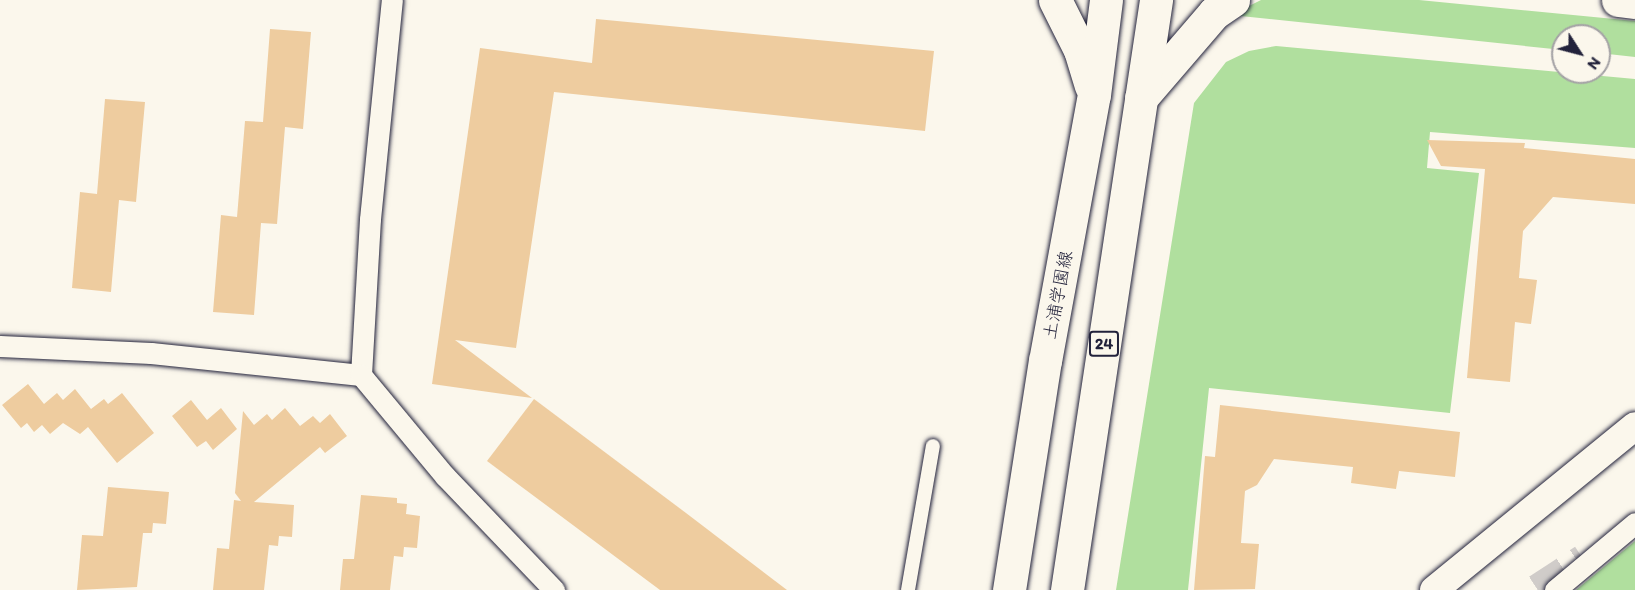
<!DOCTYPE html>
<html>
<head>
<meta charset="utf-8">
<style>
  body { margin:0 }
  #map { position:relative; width:1635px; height:590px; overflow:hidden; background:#fbf7ec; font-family:Itim,"Klee One",sans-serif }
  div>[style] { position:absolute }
  .green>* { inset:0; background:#b0df9e }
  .building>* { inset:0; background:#eecc9f }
  .primary-tunnel>* { height:33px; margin-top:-16.5px; transform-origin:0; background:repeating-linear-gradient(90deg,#d0ccc9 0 33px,transparent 0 49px) }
  .roads { filter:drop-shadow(0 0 2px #22223b) drop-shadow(0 0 2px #22223b) }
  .service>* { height:14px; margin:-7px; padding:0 7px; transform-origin:7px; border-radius:7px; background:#fbf7ec }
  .pedestrian>* { height:21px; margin:-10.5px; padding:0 10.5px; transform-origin:10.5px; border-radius:10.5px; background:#fbf7ec }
  .minor>* { height:28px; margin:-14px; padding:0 14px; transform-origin:14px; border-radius:14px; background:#fbf7ec }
  .primary>* { height:33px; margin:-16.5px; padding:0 16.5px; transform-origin:16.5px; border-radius:16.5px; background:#fbf7ec }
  span { translate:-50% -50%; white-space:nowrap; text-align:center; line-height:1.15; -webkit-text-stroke:4.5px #fbf7ec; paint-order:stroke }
  .shield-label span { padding:2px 4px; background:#fbf7ec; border:2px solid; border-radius:4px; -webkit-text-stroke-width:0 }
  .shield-label { font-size:16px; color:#22223b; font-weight:700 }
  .street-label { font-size:18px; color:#22223b }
  .north { position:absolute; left:1551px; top:24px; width:60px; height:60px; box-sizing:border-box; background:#fbf7ec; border:2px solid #a4a2a5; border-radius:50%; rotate:126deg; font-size:16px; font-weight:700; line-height:24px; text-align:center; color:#22223b }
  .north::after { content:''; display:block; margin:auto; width:21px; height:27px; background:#22223b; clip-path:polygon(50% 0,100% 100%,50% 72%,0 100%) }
</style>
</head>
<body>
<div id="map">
  <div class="green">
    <div style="clip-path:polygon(1261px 0,1419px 0,1635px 21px,1635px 57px,1599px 53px,1599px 36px,1563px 36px,1563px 50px,1231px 15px)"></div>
    <div style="clip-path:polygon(1276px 46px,1635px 79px,1635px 148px,1430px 132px,1427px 168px,1479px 173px,1450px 413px,1209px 388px,1188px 590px,1116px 590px,1194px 103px,1226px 62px,1249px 51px)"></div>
    <div style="clip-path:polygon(1635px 541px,1635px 590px,1576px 590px)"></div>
  </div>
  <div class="building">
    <div style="clip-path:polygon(596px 19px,934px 51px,925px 131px,554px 92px,516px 348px,455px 340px,532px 398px,432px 384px,480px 48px,592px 63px)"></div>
    <div style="clip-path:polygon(270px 29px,311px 32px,303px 129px,285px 127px,277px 224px,261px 223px,254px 315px,213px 312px,221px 215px,237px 217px,245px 121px,263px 122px)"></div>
    <div style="clip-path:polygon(105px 99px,145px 102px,136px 202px,119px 200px,111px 292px,72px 288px,80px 192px,97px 194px)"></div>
    <div style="clip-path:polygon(1427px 140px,1525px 143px,1524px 148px,1635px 159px,1635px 204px,1553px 197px,1523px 231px,1519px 278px,1537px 280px,1531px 324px,1515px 322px,1510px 382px,1467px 378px,1485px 169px,1441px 166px)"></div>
    <div style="clip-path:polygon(28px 384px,44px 404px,57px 393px,63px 400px,75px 389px,91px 409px,104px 399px,108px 404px,122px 393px,154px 433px,117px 463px,88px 427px,80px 434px,63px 423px,50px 434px,42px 425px,34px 432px,27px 423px,21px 428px,2px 405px)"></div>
    <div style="clip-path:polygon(534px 399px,686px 513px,787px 590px,660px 590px,487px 461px)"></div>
    <div style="clip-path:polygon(191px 400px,207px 420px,221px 408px,237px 429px,213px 450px,206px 441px,197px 447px,172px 416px)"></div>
    <div style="clip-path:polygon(1220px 405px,1460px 432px,1455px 477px,1399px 471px,1396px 489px,1351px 483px,1353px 467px,1274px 459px,1257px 485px,1245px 491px,1241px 543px,1259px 544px,1255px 589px,1194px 590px,1205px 456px,1215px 457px)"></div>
    <div style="clip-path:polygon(285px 408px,300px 426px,313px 416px,320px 423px,330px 414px,347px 436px,325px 453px,320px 447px,254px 502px,294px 505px,292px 537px,279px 536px,278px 546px,269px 545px,264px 590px,213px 590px,217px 548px,229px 549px,234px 500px,241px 501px,235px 493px,243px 411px,254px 425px,267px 414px,272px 420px)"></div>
    <div style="clip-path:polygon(108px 487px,169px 492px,166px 524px,153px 523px,152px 533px,143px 533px,137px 587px,77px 590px,82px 535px,103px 536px)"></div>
    <div style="clip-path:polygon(361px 495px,397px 498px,397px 503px,407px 504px,406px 514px,420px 516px,417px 548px,404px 547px,403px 557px,394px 556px,390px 590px,340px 590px,343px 559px,354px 559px)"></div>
  </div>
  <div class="primary-tunnel">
    <div style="left:1538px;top:590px;width:55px;rotate:-33.1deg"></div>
  </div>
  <div class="roads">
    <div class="service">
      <div style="left:908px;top:590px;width:146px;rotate:-80.2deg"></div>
    </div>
    <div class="pedestrian">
      <div style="left:0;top:346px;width:151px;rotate:2.7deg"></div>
      <div style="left:151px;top:353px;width:211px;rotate:6deg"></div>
      <div style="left:361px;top:375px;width:156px;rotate:-86.7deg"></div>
      <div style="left:370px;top:219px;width:220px;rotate:-84.3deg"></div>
      <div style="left:361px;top:375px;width:131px;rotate:50.3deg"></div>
      <div style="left:445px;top:476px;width:158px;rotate:46.3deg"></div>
      <div style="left:1555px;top:590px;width:104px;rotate:-39.9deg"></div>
    </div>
    <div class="minor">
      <div style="left:1434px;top:590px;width:259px;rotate:-39.2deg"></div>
    </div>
    <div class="primary">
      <div style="left:1055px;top:0;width:56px;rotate:63.4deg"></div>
      <div style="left:1080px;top:50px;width:37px;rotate:73deg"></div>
      <div style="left:1618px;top:0;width:17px;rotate:7deg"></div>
      <div style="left:1141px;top:98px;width:112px;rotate:-49.3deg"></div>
      <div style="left:1214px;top:13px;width:23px;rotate:-34deg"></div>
      <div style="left:1009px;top:590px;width:232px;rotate:-81.1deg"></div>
      <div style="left:1045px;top:361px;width:270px;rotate:-79.6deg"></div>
      <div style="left:1094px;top:95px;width:96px;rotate:-82.8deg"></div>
      <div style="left:1067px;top:590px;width:597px;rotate:-81.42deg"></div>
    </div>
  </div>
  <div class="shield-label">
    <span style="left:1104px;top:344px">24</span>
  </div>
  <div class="street-label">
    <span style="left:1058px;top:295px;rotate:-79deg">土浦学園線</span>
  </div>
  <div class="north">N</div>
</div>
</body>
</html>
